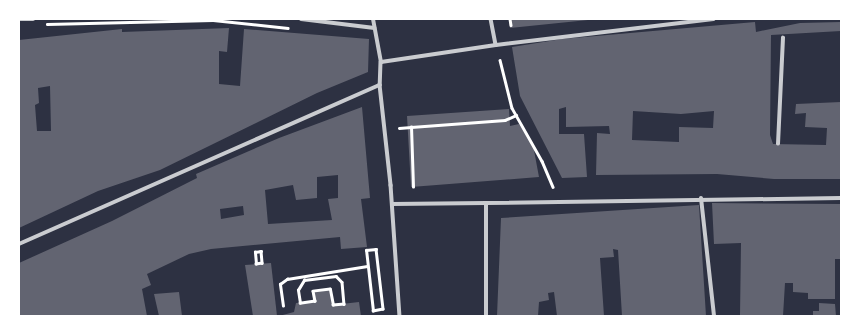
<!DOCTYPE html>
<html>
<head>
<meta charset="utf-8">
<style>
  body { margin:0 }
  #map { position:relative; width:860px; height:335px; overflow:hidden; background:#2d3142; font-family:"Golos Text",sans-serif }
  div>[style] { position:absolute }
  .building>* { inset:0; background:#626471 }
  .path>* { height:2.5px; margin:-1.25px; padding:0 1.25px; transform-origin:1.25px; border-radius:1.25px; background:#fff }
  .pedestrian>* { height:3.5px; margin:-1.75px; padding:0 1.75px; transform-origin:1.75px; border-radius:1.75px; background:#caccd0 }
  .minor>* { height:4px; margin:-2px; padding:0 2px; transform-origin:2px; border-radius:2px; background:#caccd0 }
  span { translate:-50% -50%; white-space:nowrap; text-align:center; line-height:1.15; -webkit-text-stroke:4px #fff; paint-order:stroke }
  .frame { position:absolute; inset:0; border:20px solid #fff; pointer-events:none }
</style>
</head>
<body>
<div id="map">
  <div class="building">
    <div style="clip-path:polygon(509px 19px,587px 19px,588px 20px,510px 28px)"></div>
    <div style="clip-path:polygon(evenodd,755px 22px,756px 32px,800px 23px,841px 22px,841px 31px,771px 35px,770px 135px,773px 144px,826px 145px,827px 128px,805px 127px,806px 113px,795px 114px,796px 104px,841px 102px,841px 179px,774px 179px,717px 174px,596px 175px,597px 133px,610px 134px,609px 126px,566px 127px,566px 107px,559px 109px,559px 134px,584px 134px,587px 177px,562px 178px,520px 96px,512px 47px,562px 39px,755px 22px,633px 111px,681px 114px,714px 111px,713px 128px,679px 127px,679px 142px,632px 140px,633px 111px)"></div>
    <div style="clip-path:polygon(evenodd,229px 28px,227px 52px,219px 51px,219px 84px,240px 86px,244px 29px,369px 39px,368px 72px,317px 93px,160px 170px,98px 191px,19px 228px,19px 40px,122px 29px,122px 32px,229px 28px,50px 86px,51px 131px,37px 131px,35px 105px,39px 103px,38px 88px,50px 86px)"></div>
    <div style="clip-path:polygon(evenodd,362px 107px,370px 198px,361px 199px,367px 247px,341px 249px,340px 237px,211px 249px,189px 254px,147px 274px,151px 285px,142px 289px,147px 316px,19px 316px,19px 263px,112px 221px,197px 178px,196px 174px,279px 138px,362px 107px,338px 175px,338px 198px,328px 199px,332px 220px,268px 224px,265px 190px,293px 185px,296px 200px,317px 198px,317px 177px,338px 175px,362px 107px,243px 206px,244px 215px,221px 219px,220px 209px,243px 206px)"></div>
    <div style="clip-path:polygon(509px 109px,510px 126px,519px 124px,533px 145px,539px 177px,411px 187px,407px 116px)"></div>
    <div style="clip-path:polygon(712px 203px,841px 204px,841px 259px,835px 259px,835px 299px,808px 299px,808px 293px,793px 292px,793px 283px,785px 283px,783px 316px,740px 316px,741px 243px,714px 244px)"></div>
    <div style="clip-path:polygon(699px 205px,706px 316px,622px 316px,618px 250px,613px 249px,614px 257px,600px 258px,604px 316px,557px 316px,554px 292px,548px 293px,549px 300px,539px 302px,538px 316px,497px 316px,501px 218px)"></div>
    <div style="clip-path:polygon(271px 263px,277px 316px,253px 316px,245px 265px)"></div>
    <div style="clip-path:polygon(330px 289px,333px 305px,359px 302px,361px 316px,279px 316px,294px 312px,296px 303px,315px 301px,313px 291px)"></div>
    <div style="clip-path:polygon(179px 292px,182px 316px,159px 316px,154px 294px)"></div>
    <div style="clip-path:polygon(819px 303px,835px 304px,836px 316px,813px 316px,813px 311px,819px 311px)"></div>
  </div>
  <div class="path">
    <div style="left:510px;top:19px;width:6px;rotate:81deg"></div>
    <div style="left:47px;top:24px;width:166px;rotate:-1.4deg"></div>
    <div style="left:213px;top:20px;width:75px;rotate:6.1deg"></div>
    <div style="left:500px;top:60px;width:49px;rotate:76deg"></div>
    <div style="left:512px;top:108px;width:61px;rotate:60.5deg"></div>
    <div style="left:542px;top:161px;width:28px;rotate:67deg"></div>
    <div style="left:399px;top:128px;width:12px;rotate:-5deg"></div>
    <div style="left:413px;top:187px;width:60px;rotate:-91.9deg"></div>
    <div style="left:411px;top:127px;width:94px;rotate:-4.3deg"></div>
    <div style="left:505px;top:120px;width:12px;rotate:-24deg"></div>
    <div style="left:376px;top:249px;width:60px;rotate:83.3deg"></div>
    <div style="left:383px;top:309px;width:10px;rotate:169deg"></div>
    <div style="left:373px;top:311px;width:61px;rotate:-96.5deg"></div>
    <div style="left:366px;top:250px;width:10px;rotate:-6deg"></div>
    <div style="left:261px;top:251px;width:12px;rotate:85deg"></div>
    <div style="left:262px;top:263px;width:6px;rotate:171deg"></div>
    <div style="left:256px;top:264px;width:12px;rotate:-95deg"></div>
    <div style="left:255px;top:252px;width:6px;rotate:-9deg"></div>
    <div style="left:336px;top:276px;width:8px;rotate:45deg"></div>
    <div style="left:342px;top:282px;width:22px;rotate:85deg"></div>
    <div style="left:344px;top:304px;width:11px;rotate:175deg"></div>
    <div style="left:333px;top:305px;width:16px;rotate:-101deg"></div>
    <div style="left:330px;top:289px;width:17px;rotate:173deg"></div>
    <div style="left:313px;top:291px;width:10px;rotate:79deg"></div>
    <div style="left:315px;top:301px;width:15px;rotate:172deg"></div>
    <div style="left:300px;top:303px;width:13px;rotate:-99deg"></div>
    <div style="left:298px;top:290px;width:12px;rotate:-59deg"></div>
    <div style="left:304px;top:280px;width:32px;rotate:-7deg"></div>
    <div style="left:283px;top:306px;width:22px;rotate:-98deg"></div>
    <div style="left:280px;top:284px;width:9px;rotate:-36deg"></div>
    <div style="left:287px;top:279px;width:81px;rotate:-9.2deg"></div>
  </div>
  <div class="pedestrian">
    <div style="left:491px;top:19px;width:26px;rotate:79deg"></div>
    <div style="left:381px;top:62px;width:23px;rotate:92deg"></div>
    <div style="left:380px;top:85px;width:101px;rotate:83.7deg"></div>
    <div style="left:391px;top:185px;width:131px;rotate:86.1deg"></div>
    <div style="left:778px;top:144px;width:106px;rotate:-87.3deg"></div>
    <div style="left:392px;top:204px;width:94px;rotate:-0.6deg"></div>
    <div style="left:19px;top:244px;width:394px;rotate:-23.8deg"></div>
  </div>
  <div class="minor">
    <div style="left:19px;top:19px;width:14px"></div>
    <div style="left:301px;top:19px;width:74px;rotate:7deg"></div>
    <div style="left:373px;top:19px;width:44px;rotate:79.5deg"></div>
    <div style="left:381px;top:62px;width:116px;rotate:-8.4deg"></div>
    <div style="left:496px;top:45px;width:219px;rotate:-6.8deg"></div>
    <div style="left:701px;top:198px;width:119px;rotate:83.7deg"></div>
    <div style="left:486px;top:316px;width:113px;rotate:-90deg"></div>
    <div style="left:486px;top:203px;width:355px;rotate:-0.8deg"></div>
  </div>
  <div class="frame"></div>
</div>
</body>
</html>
